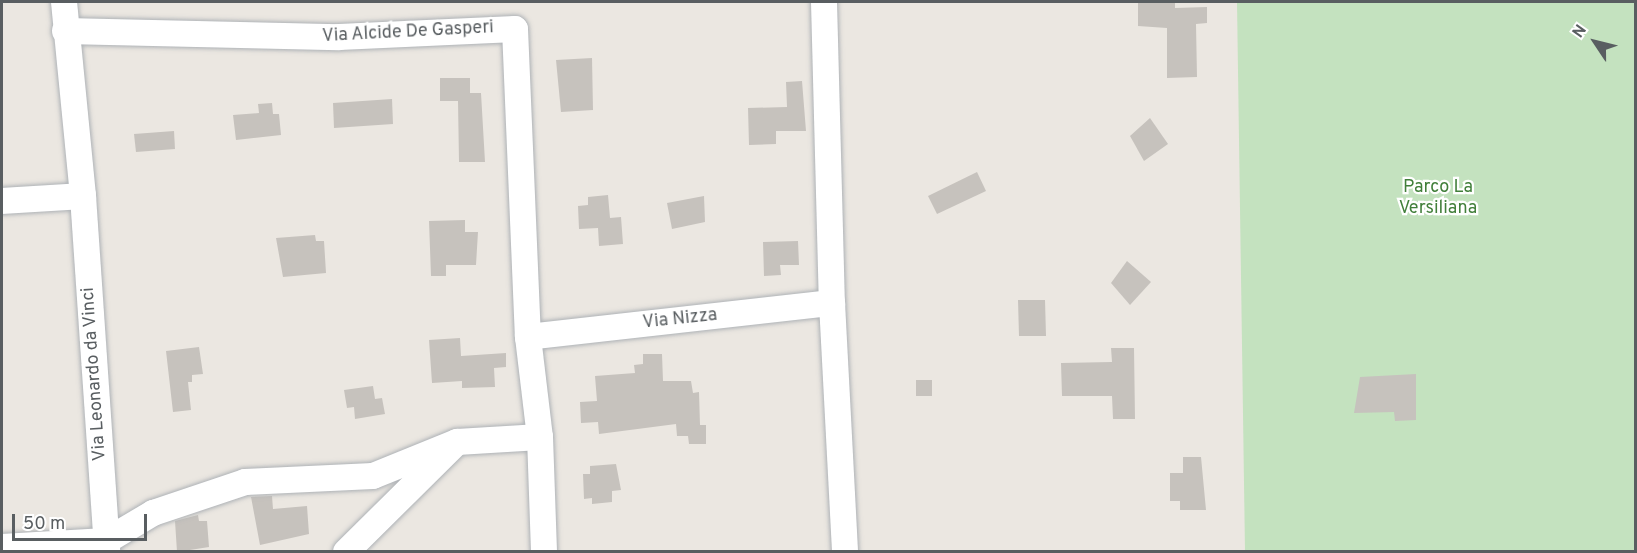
<!DOCTYPE html>
<html>
<head>
<meta charset="utf-8">
<style>
  body { margin:0 }
  #map { position:relative; width:1637px; height:553px; overflow:hidden; background:#ebe7e1; font-family:Overpass,sans-serif }
  div>[style] { position:absolute }
  .green>* { inset:0; background:#c4e2bf }
  .building>* { inset:0; background:#c6c2bd }
  .roads { filter:drop-shadow(0 0 2px #aeb2b6) drop-shadow(0 0 2px #aeb2b6) }
  .minor>* { height:26px; margin:-13px; padding:0 13px; transform-origin:13px; border-radius:13px; background:#fff }
  span { translate:-50% -50%; white-space:nowrap; text-align:center; line-height:1.15; -webkit-text-stroke:4.5px #fff; paint-order:stroke }
  .street-label { font-size:18px; color:#595e61 }
  .park-label { font-size:18px; color:#417f3a }
  .frame { position:absolute; inset:0; border:3px solid #595e61; pointer-events:none }
  .north { position:absolute; left:1565px; top:12px; width:60px; height:60px; -webkit-text-stroke:4px #fff; paint-order:stroke; rotate:305deg; font-size:16px; font-weight:700; line-height:24px; text-align:center; color:#595e61 }
  .north::after { content:''; display:block; margin:auto; width:21px; height:27px; background:#595e61; clip-path:polygon(50% 0,100% 100%,50% 72%,0 100%) }
  .scale { position:absolute; left:12px; top:514px; width:135px; height:27px; box-sizing:border-box; border:3px solid #595e61; border-top:0; padding-left:8px; font-size:18px; line-height:21px; white-space:nowrap; color:#595e61; -webkit-text-stroke:4px #fff; paint-order:stroke }
</style>
</head>
<body>
<div id="map">
  <div class="green">
    <div style="clip-path:polygon(1237px 2px,1635px 2px,1635px 551px,1245px 551px)"></div>
  </div>
  <div class="building">
    <div style="clip-path:polygon(1175px 2px,1175px 8px,1207px 7px,1207px 23px,1196px 24px,1197px 77px,1167px 78px,1167px 28px,1138px 26px,1138px 3px)"></div>
    <div style="clip-path:polygon(592px 58px,593px 110px,561px 112px,556px 60px)"></div>
    <div style="clip-path:polygon(440px 78px,470px 78px,470px 93px,481px 93px,485px 162px,459px 162px,458px 101px,440px 101px)"></div>
    <div style="clip-path:polygon(802px 81px,806px 131px,776px 131px,776px 144px,749px 145px,748px 108px,787px 107px,786px 82px)"></div>
    <div style="clip-path:polygon(392px 99px,393px 124px,334px 128px,333px 103px)"></div>
    <div style="clip-path:polygon(272px 103px,273px 114px,279px 114px,281px 135px,236px 140px,233px 115px,259px 113px,258px 104px)"></div>
    <div style="clip-path:polygon(1150px 118px,1168px 144px,1144px 161px,1130px 136px)"></div>
    <div style="clip-path:polygon(174px 131px,175px 149px,136px 152px,134px 134px)"></div>
    <div style="clip-path:polygon(977px 172px,986px 191px,937px 214px,928px 196px)"></div>
    <div style="clip-path:polygon(608px 195px,610px 218px,621px 217px,623px 244px,599px 246px,598px 228px,579px 229px,578px 206px,588px 205px,588px 197px)"></div>
    <div style="clip-path:polygon(704px 196px,705px 222px,672px 229px,667px 203px)"></div>
    <div style="clip-path:polygon(465px 220px,465px 232px,478px 232px,476px 265px,446px 265px,446px 276px,431px 276px,429px 221px)"></div>
    <div style="clip-path:polygon(315px 235px,316px 241px,324px 241px,326px 273px,283px 277px,276px 238px)"></div>
    <div style="clip-path:polygon(798px 241px,799px 265px,780px 265px,781px 275px,764px 276px,763px 242px)"></div>
    <div style="clip-path:polygon(1127px 261px,1151px 282px,1130px 305px,1111px 283px)"></div>
    <div style="clip-path:polygon(1018px 300px,1045px 300px,1046px 336px,1019px 336px)"></div>
    <div style="clip-path:polygon(460px 338px,461px 356px,506px 353px,506px 367px,494px 368px,495px 387px,462px 388px,462px 381px,432px 383px,429px 340px)"></div>
    <div style="clip-path:polygon(199px 347px,203px 374px,192px 375px,192px 382px,188px 382px,191px 410px,173px 412px,166px 351px)"></div>
    <div style="clip-path:polygon(1111px 348px,1134px 348px,1135px 419px,1113px 419px,1112px 396px,1062px 396px,1061px 363px,1112px 362px)"></div>
    <div style="clip-path:polygon(643px 354px,662px 354px,663px 381px,691px 381px,693px 393px,699px 392px,700px 425px,706px 425px,706px 444px,689px 444px,688px 436px,677px 436px,676px 424px,599px 434px,598px 422px,581px 423px,580px 402px,597px 401px,595px 376px,635px 373px,634px 365px,643px 364px)"></div>
    <div style="clip-path:polygon(1416px 374px,1416px 420px,1395px 421px,1394px 412px,1354px 413px,1360px 377px)"></div>
    <div style="clip-path:polygon(916px 380px,932px 380px,932px 396px,916px 396px)"></div>
    <div style="clip-path:polygon(373px 386px,375px 399px,382px 398px,385px 414px,355px 419px,354px 407px,347px 408px,344px 390px)"></div>
    <div style="clip-path:polygon(1183px 457px,1201px 457px,1206px 510px,1180px 510px,1180px 501px,1170px 501px,1170px 473px,1183px 473px)"></div>
    <div style="clip-path:polygon(616px 464px,621px 490px,612px 491px,612px 502px,592px 504px,592px 498px,584px 499px,583px 474px,590px 474px,590px 466px)"></div>
    <div style="clip-path:polygon(272px 496px,273px 509px,307px 506px,309px 534px,260px 545px,251px 497px)"></div>
    <div style="clip-path:polygon(198px 515px,199px 521px,207px 521px,209px 547px,177px 552px,175px 521px)"></div>
  </div>
  <div class="roads">
    <div class="minor">
      <div style="left:64px;top:2px;width:195px;rotate:84.4deg"></div>
      <div style="left:83px;top:196px;width:357px;rotate:86.1deg"></div>
      <div style="left:824px;top:2px;width:301px;rotate:88.5deg"></div>
      <div style="left:65px;top:31px;width:274px;rotate:1.3deg"></div>
      <div style="left:339px;top:37px;width:176px;rotate:-2.6deg"></div>
      <div style="left:515px;top:29px;width:308px;rotate:87.6deg"></div>
      <div style="left:528px;top:337px;width:101px;rotate:83.2deg"></div>
      <div style="left:540px;top:437px;width:115px;rotate:88deg"></div>
      <div style="left:2px;top:201px;width:81px;rotate:-3.5deg"></div>
      <div style="left:528px;top:337px;width:306px;rotate:-6.4deg"></div>
      <div style="left:832px;top:303px;width:249px;rotate:87deg"></div>
      <div style="left:2px;top:547px;width:104px;rotate:-3.3deg"></div>
      <div style="left:106px;top:541px;width:55px;rotate:-30.8deg"></div>
      <div style="left:153px;top:513px;width:97px;rotate:-18.6deg"></div>
      <div style="left:245px;top:482px;width:128px;rotate:-2.7deg"></div>
      <div style="left:373px;top:476px;width:91px;rotate:-22deg"></div>
      <div style="left:346px;top:552px;width:156px;rotate:-44.7deg"></div>
      <div style="left:457px;top:442px;width:83px;rotate:-3.4deg"></div>
    </div>
  </div>
  <div class="street-label">
    <span style="left:408px;top:33px;rotate:-3deg">Via Alcide De Gasperi</span>
    <span style="left:680px;top:320px;rotate:-6deg">Via Nizza</span>
    <span style="left:95px;top:374px;rotate:-94deg">Via Leonardo da Vinci</span>
  </div>
  <div class="park-label">
    <span style="left:1438px;top:199px">Parco La<br>Versiliana</span>
  </div>
  <div class="frame"></div>
  <div class="north">N</div>
  <div class="scale">50 m</div>
</div>
</body>
</html>
